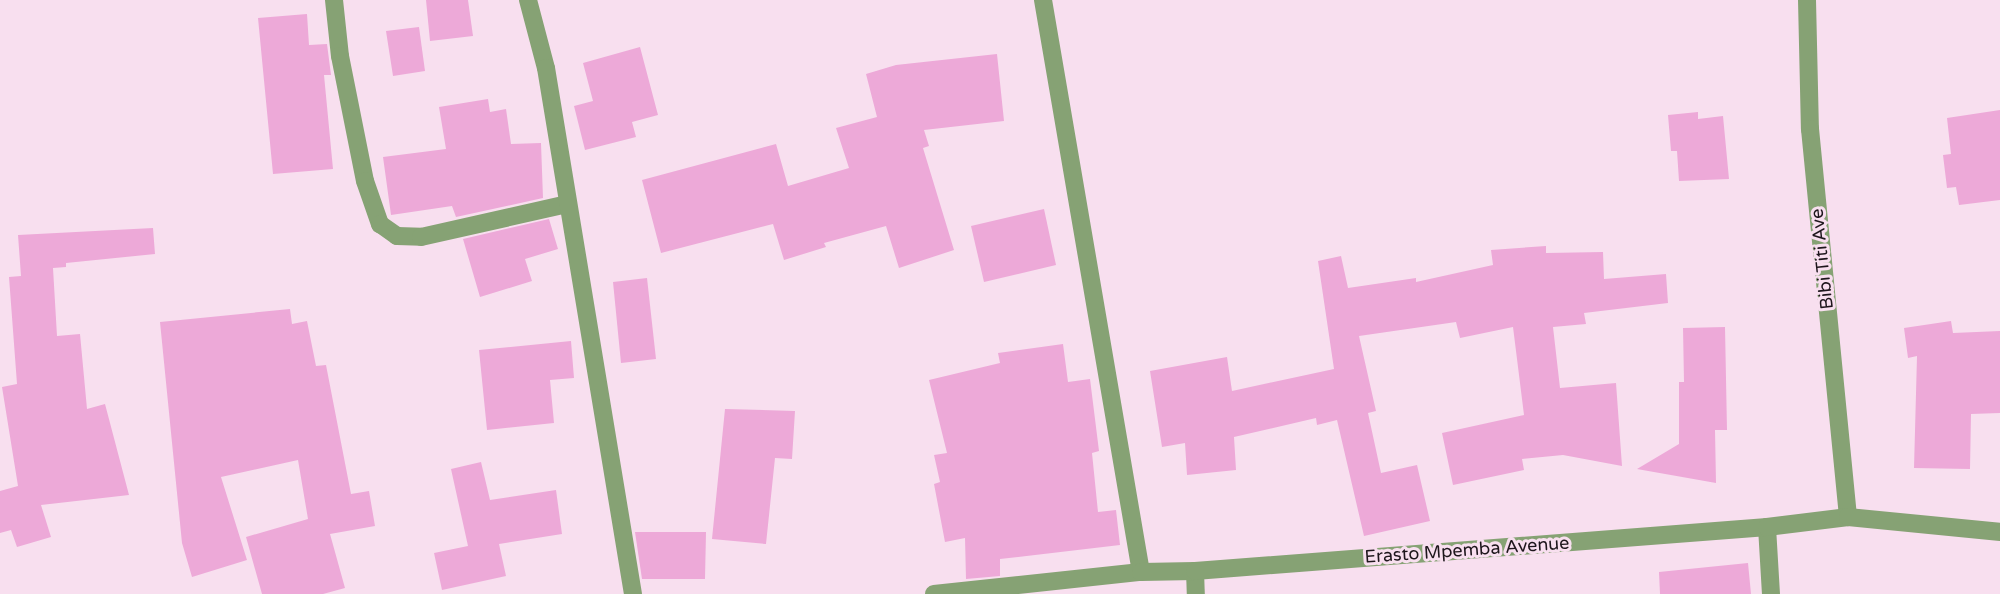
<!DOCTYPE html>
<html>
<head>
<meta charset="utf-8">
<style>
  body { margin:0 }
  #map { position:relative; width:2000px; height:594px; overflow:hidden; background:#f8dfef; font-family:"Varela Round",sans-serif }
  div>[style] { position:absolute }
  .building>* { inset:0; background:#eda9d8 }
  .minor>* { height:18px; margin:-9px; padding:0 9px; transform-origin:9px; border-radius:9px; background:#86a274 }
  span { translate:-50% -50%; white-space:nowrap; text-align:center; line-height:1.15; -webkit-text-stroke:6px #f8dfef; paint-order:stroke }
  .street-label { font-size:18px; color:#1e161c }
</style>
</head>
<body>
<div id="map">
  <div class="building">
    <div style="clip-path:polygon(426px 0,468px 0,473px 36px,430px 41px)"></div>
    <div style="clip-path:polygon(307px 14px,309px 45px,327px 44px,331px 75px,324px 75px,333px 169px,273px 174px,258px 18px)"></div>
    <div style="clip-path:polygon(419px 27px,425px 71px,393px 76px,386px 31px)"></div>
    <div style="clip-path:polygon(640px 47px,658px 115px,632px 122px,636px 137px,585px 150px,574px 106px,593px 101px,583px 63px)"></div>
    <div style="clip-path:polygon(997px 54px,1004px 121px,924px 130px,929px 146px,923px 148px,954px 250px,899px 268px,886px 226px,824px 243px,826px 247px,784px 260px,773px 224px,661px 253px,642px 180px,776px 144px,788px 186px,849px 168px,836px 128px,877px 117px,866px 74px,896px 65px)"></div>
    <div style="clip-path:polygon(488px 99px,490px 112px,506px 109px,511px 144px,541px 143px,543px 198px,456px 217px,452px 206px,391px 215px,383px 157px,446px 149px,439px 107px)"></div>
    <div style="clip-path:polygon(2000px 110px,2000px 200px,1959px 205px,1956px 187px,1947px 188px,1943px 155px,1951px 154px,1947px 118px)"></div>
    <div style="clip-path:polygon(1698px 112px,1698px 119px,1723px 116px,1729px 179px,1679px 181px,1677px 151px,1671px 151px,1668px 115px)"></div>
    <div style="clip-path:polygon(1044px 209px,1056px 265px,984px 282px,971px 226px)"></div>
    <div style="clip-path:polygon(549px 219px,558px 249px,525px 259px,532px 281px,480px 297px,463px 239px)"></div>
    <div style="clip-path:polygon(153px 228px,155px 254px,66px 263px,66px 267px,53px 268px,57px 336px,80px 334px,87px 409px,105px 404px,129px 495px,41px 505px,51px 537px,17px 547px,11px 530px,0 533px,0 491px,18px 486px,2px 387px,17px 384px,9px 277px,21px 276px,18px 235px)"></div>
    <div style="clip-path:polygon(1546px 246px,1546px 253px,1603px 252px,1604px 279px,1666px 274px,1668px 303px,1584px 313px,1586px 324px,1553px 327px,1560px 388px,1616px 383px,1622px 466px,1563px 455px,1522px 459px,1524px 470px,1453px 485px,1442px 433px,1524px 415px,1513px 327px,1460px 338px,1456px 322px,1359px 336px,1376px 411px,1368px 413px,1381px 473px,1417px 465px,1430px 521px,1364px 536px,1337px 420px,1317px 425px,1316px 418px,1234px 437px,1236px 470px,1187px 475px,1185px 443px,1162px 447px,1150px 371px,1227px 357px,1232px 391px,1334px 369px,1318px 261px,1341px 256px,1348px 288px,1416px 278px,1416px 282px,1493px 265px,1491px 250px)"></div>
    <div style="clip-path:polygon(647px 278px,656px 359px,621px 363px,613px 282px)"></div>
    <div style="clip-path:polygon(290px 309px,292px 324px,307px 321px,316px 366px,326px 365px,351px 494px,369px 491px,375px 526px,330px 534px,345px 588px,323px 594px,262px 594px,246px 537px,308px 519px,298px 460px,221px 477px,247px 560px,192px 577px,182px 543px,160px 322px)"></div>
    <div style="clip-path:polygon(1951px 321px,1953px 333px,2000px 331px,2000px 413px,1971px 414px,1970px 469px,1914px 468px,1917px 356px,1908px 358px,1904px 328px)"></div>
    <div style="clip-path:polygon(1725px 327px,1727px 430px,1715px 430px,1716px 483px,1637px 469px,1679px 444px,1679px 382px,1684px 382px,1683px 328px)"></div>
    <div style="clip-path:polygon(571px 341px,574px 378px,550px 380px,554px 423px,487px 430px,479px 350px)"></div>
    <div style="clip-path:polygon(1063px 344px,1068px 382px,1090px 379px,1099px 451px,1092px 453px,1098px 512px,1116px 510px,1120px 545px,1000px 559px,1000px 576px,966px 579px,965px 538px,945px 542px,934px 484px,940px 482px,934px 455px,947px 453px,929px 380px,1000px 363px,998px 353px)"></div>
    <div style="clip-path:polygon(725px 409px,795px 411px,792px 459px,775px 458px,766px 544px,712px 539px)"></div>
    <div style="clip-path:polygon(481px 462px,490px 500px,556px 490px,562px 534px,499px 544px,506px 576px,442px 590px,434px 553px,468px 546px,451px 469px)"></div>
    <div style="clip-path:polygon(635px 532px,706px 532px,705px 579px,642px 579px)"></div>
    <div style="clip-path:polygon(1748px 563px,1751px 594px,1660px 594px,1659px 572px)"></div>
  </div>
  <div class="minor">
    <div style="left:334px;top:0;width:56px;rotate:83.9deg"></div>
    <div style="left:340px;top:56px;width:127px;rotate:78.7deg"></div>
    <div style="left:365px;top:181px;width:46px;rotate:70.8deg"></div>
    <div style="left:380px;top:224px;width:21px;rotate:35deg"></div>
    <div style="left:397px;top:236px;width:24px;rotate:2deg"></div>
    <div style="left:421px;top:237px;width:150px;rotate:-12.7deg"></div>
    <div style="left:528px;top:0;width:70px;rotate:75.2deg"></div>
    <div style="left:546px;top:68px;width:533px;rotate:80.61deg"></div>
    <div style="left:1043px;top:0;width:580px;rotate:80.28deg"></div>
    <div style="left:1807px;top:0;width:129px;rotate:88.7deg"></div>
    <div style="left:1810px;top:129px;width:390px;rotate:84.4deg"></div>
    <div style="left:1767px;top:527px;width:67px;rotate:86.6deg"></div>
    <div style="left:1195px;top:571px;width:23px;rotate:88deg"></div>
    <div style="left:934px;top:594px;width:208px;rotate:-6.1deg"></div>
    <div style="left:1141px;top:572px;width:54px;rotate:-1.1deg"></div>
    <div style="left:1195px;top:571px;width:574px;rotate:-4.4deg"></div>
    <div style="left:1767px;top:527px;width:82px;rotate:-7deg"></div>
    <div style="left:1848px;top:517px;width:153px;rotate:5.6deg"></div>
  </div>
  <div class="street-label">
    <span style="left:1822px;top:259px;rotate:-96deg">Bibi Titi Ave</span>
    <span style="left:1467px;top:550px;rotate:-4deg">Erasto Mpemba Avenue</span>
  </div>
</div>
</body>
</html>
